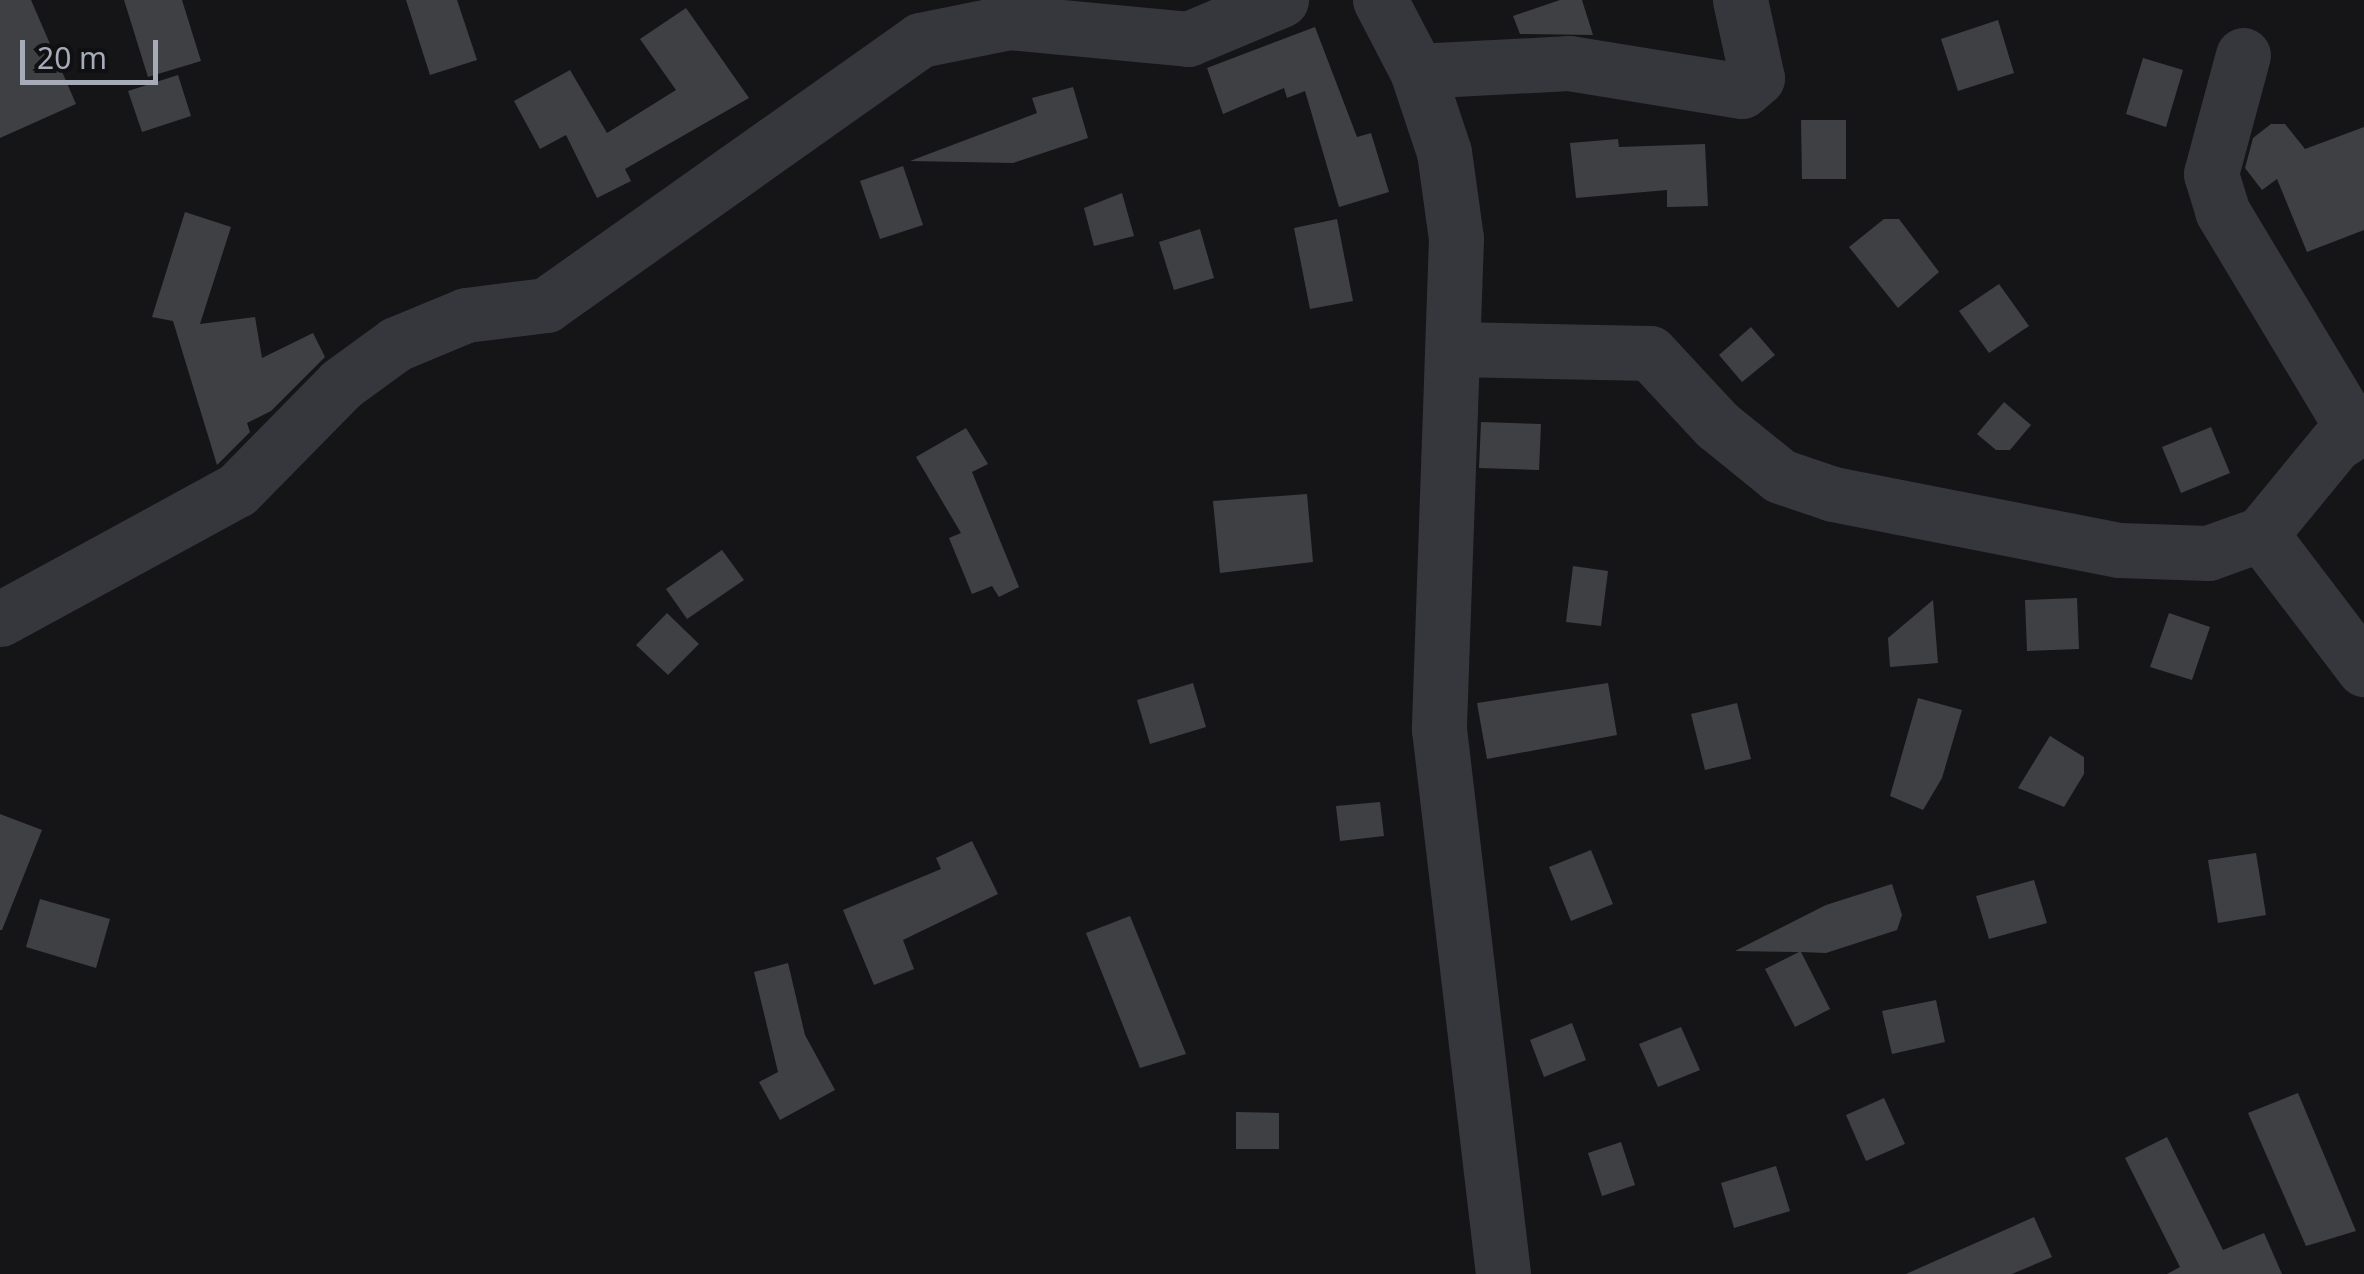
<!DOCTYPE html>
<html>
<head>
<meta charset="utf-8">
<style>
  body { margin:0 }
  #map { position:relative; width:2364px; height:1274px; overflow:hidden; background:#151517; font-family:"Noto Sans",sans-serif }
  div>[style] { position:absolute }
  .building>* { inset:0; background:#3f4044 }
  .minor>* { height:55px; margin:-27.5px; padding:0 27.5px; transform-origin:27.5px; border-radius:27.5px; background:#36373d }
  span { translate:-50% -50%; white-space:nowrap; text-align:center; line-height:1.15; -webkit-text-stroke:8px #101012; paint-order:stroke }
  .scale { position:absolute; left:20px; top:40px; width:138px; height:45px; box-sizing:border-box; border:5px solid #a6abb8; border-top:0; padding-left:12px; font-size:30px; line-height:35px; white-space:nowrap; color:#a6abb8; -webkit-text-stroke:8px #101012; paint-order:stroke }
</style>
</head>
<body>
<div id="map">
  <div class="building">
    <div style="clip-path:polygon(0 0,31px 0,76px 104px,0 138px)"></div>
    <div style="clip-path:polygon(124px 0,182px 0,201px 61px,148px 77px)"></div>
    <div style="clip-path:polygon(406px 0,457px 0,477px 60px,430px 75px)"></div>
    <div style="clip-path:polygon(1560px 0,1582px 0,1593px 35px,1520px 34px,1513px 16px)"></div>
    <div style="clip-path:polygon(686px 8px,749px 98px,625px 169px,631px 181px,597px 198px,566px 135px,540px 149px,514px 101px,570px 70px,607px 133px,676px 90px,640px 39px)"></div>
    <div style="clip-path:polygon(1998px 20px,2014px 73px,1958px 91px,1941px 39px)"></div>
    <div style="clip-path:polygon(1315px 27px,1357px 137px,1371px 133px,1389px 192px,1339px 207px,1305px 91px,1287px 98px,1284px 88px,1223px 114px,1207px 68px)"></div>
    <div style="clip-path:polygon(2143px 58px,2183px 70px,2166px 127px,2126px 114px)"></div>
    <div style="clip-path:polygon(178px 75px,191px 116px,142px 132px,128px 91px)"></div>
    <div style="clip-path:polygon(1073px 87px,1088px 138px,1013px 163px,910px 161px,1037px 113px,1032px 98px)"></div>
    <div style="clip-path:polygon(1801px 120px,1846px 120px,1846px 179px,1802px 179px)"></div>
    <div style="clip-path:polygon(2271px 124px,2285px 124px,2305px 149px,2364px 127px,2364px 230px,2307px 252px,2277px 179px,2262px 190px,2245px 168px,2253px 138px)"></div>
    <div style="clip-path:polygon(1618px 139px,1619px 147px,1705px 144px,1708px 206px,1667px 207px,1667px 190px,1576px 198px,1570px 143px)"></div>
    <div style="clip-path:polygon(903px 166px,923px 225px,880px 239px,860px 181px)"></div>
    <div style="clip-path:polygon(1122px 193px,1134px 236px,1094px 246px,1084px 208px)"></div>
    <div style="clip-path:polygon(185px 212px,231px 227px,200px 324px,255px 317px,262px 358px,313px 333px,325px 357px,271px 411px,247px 423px,250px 432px,217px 465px,173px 321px,152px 317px)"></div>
    <div style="clip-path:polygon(1337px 219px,1353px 301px,1310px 309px,1294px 228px)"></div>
    <div style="clip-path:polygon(1884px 219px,1899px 219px,1939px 272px,1898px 308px,1849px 247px)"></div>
    <div style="clip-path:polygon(1200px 229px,1214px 278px,1174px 290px,1159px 242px)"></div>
    <div style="clip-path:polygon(1999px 284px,2029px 326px,1989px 353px,1959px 311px)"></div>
    <div style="clip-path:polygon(1751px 327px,1775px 355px,1742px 382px,1719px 355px)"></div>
    <div style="clip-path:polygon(2004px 402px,2031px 425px,2010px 450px,1996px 450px,1977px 434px)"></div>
    <div style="clip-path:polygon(1481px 422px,1541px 424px,1539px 470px,1479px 468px)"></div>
    <div style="clip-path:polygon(2211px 427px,2230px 473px,2181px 493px,2162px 447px)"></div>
    <div style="clip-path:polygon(966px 428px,988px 464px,972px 472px,1019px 587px,999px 597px,992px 586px,972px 594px,949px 538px,961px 533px,916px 457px)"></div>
    <div style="clip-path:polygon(1307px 494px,1313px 562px,1220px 573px,1213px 501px)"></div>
    <div style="clip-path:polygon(722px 550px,744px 580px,687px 619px,666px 589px)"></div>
    <div style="clip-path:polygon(1573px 566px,1608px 571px,1601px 626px,1566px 622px)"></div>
    <div style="clip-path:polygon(2077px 598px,2079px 649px,2027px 651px,2025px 600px)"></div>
    <div style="clip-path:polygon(1933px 600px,1938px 663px,1890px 667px,1888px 638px)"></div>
    <div style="clip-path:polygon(667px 613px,699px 644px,668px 675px,636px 645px)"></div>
    <div style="clip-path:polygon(2169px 613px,2210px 627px,2192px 680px,2150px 667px)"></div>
    <div style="clip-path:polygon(1193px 683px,1206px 727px,1150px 744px,1137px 700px)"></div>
    <div style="clip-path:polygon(1608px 683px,1617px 735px,1487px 759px,1477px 703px)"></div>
    <div style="clip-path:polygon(1918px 698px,1962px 710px,1942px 778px,1923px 810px,1890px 796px)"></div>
    <div style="clip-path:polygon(1737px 703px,1751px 759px,1705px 770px,1691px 714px)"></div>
    <div style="clip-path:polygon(2050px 736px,2084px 757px,2084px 774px,2064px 807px,2018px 788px)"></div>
    <div style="clip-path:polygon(1380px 802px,1384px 836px,1340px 841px,1336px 806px)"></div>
    <div style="clip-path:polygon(0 814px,42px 830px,2px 930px,0 930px)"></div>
    <div style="clip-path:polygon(972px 841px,998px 894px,903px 940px,914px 969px,874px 985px,843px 910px,941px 869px,936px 858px)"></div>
    <div style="clip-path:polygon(1591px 850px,1613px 904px,1571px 921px,1549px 867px)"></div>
    <div style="clip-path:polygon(2256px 853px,2266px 915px,2218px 923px,2208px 860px)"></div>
    <div style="clip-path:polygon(2034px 880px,2047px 923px,1989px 939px,1976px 896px)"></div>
    <div style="clip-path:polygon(1892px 884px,1902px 915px,1897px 930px,1826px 953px,1801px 952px,1830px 1009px,1795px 1027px,1765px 969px,1799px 952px,1735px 951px,1826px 905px)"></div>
    <div style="clip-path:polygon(40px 899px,110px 919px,96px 968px,26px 947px)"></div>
    <div style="clip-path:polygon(1130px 916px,1186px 1054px,1140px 1068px,1086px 933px)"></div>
    <div style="clip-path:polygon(788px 963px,805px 1035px,835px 1090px,780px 1120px,759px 1082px,778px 1072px,754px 972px)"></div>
    <div style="clip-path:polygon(1936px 1000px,1945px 1042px,1892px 1054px,1882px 1011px)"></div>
    <div style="clip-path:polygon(1572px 1023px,1586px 1060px,1544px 1077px,1530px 1040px)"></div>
    <div style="clip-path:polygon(1681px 1027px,1700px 1070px,1658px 1087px,1639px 1044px)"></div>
    <div style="clip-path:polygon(2298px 1093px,2356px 1231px,2306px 1246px,2248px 1113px)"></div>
    <div style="clip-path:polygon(1884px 1098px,1905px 1144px,1866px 1161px,1846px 1115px)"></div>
    <div style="clip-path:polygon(1236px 1112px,1279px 1113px,1279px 1149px,1236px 1149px)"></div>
    <div style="clip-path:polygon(2167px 1137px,2223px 1250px,2264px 1233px,2282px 1274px,2167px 1274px,2180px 1267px,2125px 1158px)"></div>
    <div style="clip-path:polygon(1621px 1142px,1635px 1185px,1602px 1196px,1588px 1153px)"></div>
    <div style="clip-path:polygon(1776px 1166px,1790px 1211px,1734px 1228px,1721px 1183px)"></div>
    <div style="clip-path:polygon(2034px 1217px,2052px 1257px,2012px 1274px,1906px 1274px)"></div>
  </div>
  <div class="minor">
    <div style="left:1380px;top:0;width:80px;rotate:62.5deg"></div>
    <div style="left:1417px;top:71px;width:85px;rotate:71.6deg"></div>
    <div style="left:1444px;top:152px;width:87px;rotate:82.1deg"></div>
    <div style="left:1456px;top:238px;width:491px;rotate:92deg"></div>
    <div style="left:1439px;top:729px;width:549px;rotate:83.3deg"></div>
    <div style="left:2243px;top:55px;width:123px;rotate:105.1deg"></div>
    <div style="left:2211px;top:174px;width:39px;rotate:73deg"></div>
    <div style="left:2222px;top:211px;width:254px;rotate:59deg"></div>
    <div style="left:1417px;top:71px;width:152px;rotate:-3deg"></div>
    <div style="left:1569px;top:63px;width:175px;rotate:9.2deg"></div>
    <div style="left:1742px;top:91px;width:20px;rotate:-41deg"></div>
    <div style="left:1757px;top:78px;width:80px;rotate:-102.3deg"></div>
    <div style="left:1457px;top:349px;width:193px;rotate:1.2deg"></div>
    <div style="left:1650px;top:353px;width:98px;rotate:47.1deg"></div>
    <div style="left:1717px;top:425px;width:81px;rotate:39deg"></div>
    <div style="left:1780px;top:476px;width:56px;rotate:18.8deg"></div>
    <div style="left:1833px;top:494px;width:291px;rotate:11.1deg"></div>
    <div style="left:2119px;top:550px;width:89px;rotate:1.9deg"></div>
    <div style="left:2208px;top:553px;width:56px;rotate:-19.7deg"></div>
    <div style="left:2261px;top:534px;width:117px;rotate:-50.6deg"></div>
    <div style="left:2335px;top:444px;width:35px;rotate:-33deg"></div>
    <div style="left:2261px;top:534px;width:170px;rotate:52.7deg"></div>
    <div style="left:0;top:619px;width:270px;rotate:-28.6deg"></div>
    <div style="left:237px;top:490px;width:148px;rotate:-45.5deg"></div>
    <div style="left:341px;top:384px;width:68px;rotate:-36deg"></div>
    <div style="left:396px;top:344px;width:76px;rotate:-22.5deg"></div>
    <div style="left:466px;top:315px;width:81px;rotate:-7.1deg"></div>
    <div style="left:546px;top:305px;width:458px;rotate:-35.3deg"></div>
    <div style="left:920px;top:40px;width:91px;rotate:-11.4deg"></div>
    <div style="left:1009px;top:22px;width:180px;rotate:5.4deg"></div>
    <div style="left:1188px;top:39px;width:101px;rotate:-22.8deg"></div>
  </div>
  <div class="scale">20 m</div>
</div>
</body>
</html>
